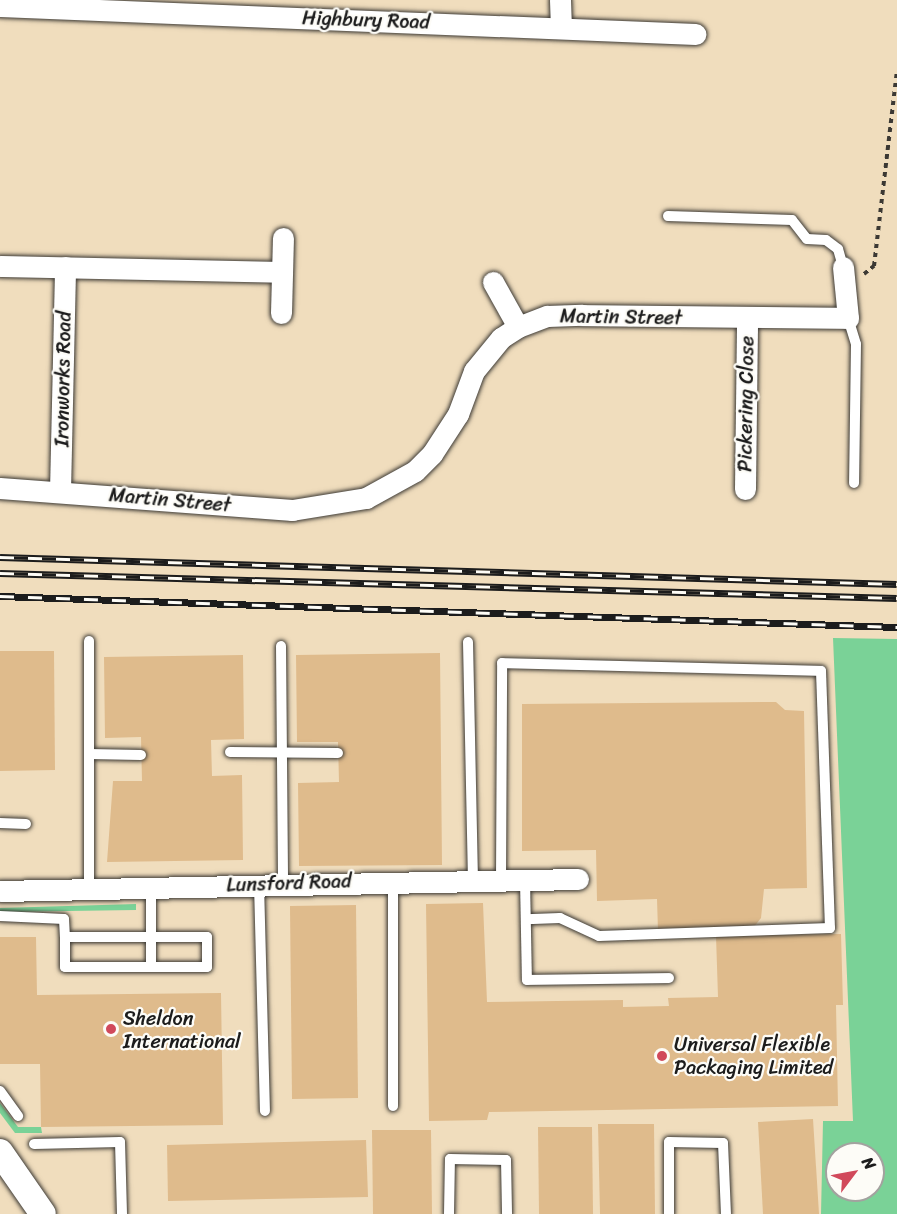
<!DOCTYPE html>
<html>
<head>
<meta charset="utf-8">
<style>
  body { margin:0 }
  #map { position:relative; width:897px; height:1214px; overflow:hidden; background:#f0ddbd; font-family:Sriracha,sans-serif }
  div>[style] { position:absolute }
  .green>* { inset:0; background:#7ad297 }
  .building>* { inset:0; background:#dfbb8c }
  .path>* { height:4px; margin-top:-2px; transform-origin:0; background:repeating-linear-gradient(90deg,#3c3934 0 4.5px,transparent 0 9px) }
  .roads { filter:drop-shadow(0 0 2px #3c3934) drop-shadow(0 0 2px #3c3934) }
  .service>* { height:10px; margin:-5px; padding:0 5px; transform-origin:5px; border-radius:5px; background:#fff }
  .minor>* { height:21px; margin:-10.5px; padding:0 10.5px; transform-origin:10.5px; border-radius:10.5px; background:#fff }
  .tertiary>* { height:26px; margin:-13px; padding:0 13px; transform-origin:13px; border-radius:13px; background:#fff }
  .rail>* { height:7px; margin-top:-3.5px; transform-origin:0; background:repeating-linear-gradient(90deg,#fdfcf7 0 14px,#1c1c1c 0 28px); box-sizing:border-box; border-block:2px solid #1c1c1c }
  .dots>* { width:16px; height:16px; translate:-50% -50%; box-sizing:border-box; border:3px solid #fdfcf7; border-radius:50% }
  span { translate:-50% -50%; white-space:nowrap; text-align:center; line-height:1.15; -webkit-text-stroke:4.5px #fdfcf7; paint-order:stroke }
  .street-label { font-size:20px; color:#1c1c1c }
  .poi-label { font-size:20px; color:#1c1c1c }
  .left { translate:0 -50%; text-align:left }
  .north { position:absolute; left:825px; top:1142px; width:60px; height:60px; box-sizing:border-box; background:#fdfcf7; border:2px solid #a3a29f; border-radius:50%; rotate:58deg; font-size:16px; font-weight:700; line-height:24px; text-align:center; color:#1c1c1c }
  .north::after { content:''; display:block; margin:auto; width:21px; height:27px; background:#d1495b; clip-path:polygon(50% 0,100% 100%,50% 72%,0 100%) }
</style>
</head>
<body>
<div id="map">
  <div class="green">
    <div style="clip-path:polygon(evenodd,833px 638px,897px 639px,897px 1214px,821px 1214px,823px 1121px,853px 1121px,833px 638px,837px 1154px,873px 1154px,873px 1190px,837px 1190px,837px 1154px)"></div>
    <div style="clip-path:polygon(136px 904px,136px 910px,0 912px,0 908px)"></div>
    <div style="clip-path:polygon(0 1103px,18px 1127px,41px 1127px,42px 1133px,15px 1133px,0 1113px)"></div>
  </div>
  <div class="building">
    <div style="clip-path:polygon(0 651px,54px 651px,55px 770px,0 771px)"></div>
    <div style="clip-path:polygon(440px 653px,442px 865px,299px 866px,298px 783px,339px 782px,338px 742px,297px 742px,296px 655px)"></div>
    <div style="clip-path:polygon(243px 655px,244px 739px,211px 740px,212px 776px,242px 775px,243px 860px,107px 862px,113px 781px,142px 781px,141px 737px,105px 738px,104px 657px)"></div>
    <div style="clip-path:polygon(776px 702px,785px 710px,804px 711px,807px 888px,764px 889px,761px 918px,753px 928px,658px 931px,657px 899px,597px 901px,596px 850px,522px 851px,522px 704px)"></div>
    <div style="clip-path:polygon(483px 903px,487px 1002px,623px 1000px,623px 1007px,669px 1006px,668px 998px,718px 997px,716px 936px,841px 934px,843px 1005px,836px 1005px,838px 1106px,489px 1112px,487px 1120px,429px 1121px,426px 904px)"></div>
    <div style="clip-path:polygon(356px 905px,358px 1098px,292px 1099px,290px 906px)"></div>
    <div style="clip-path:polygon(0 937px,36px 937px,37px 995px,221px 993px,223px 1125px,41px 1127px,40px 1064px,0 1064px)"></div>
    <div style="clip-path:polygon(813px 1119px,819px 1214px,763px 1214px,758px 1122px)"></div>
    <div style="clip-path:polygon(598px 1124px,654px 1124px,655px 1214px,600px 1214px)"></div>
    <div style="clip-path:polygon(538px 1127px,592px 1127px,593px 1214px,539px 1214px)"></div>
    <div style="clip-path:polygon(372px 1130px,431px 1130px,432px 1214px,373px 1214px)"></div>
    <div style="clip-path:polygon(366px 1140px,368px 1197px,168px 1201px,167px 1145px)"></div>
  </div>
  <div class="path">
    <div style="left:864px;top:274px;width:13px;rotate:-39deg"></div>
    <div style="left:874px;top:266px;width:198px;rotate:-83.3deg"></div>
  </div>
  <div class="roads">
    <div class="service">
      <div style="left:668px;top:216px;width:124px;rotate:1.8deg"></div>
      <div style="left:792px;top:220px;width:24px;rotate:52deg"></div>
      <div style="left:807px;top:239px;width:19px;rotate:3deg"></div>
      <div style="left:826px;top:240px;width:15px;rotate:37deg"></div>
      <div style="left:838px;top:249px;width:19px;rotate:74deg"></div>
      <div style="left:848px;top:318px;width:27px;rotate:73deg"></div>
      <div style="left:856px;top:344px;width:139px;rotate:90.8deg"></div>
      <div style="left:89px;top:641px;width:247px;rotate:90deg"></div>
      <div style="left:468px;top:642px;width:237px;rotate:88.8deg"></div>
      <div style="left:281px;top:646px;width:237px;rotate:89.5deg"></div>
      <div style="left:230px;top:752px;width:108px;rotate:0.5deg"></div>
      <div style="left:89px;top:754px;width:52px;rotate:1.1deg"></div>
      <div style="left:0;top:823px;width:26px;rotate:2deg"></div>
      <div style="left:393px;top:880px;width:226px;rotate:90deg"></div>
      <div style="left:501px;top:880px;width:217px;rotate:-89.7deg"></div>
      <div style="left:502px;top:663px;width:319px;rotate:1.4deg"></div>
      <div style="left:821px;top:671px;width:257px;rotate:88deg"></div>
      <div style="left:830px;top:928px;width:231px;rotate:178deg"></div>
      <div style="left:599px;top:936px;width:43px;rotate:-155.2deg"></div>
      <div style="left:560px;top:918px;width:34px;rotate:178deg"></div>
      <div style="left:525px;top:880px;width:100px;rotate:88.9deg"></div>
      <div style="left:527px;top:980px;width:142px;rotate:-0.8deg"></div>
      <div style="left:259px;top:884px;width:227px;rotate:88.5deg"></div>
      <div style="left:151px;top:886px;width:81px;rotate:90deg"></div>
      <div style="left:0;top:916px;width:64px;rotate:2.7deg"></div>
      <div style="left:64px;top:919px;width:18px;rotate:87deg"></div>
      <div style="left:65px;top:937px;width:142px"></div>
      <div style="left:207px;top:937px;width:30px;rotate:90deg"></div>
      <div style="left:207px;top:967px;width:142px;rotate:180deg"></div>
      <div style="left:65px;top:967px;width:30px;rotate:-90deg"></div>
      <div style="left:0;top:1091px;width:31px;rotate:54deg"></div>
      <div style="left:34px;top:1144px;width:86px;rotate:-1.3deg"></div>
      <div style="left:120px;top:1142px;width:72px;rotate:88.4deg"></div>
      <div style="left:449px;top:1214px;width:55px;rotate:-89deg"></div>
      <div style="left:450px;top:1159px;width:56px;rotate:1deg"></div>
      <div style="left:506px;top:1160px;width:54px;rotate:88.9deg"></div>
      <div style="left:669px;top:1214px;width:72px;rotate:-90deg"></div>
      <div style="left:669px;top:1142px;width:54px;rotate:1.1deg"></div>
      <div style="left:723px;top:1143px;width:71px;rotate:87.6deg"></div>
    </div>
    <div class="minor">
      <div style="left:560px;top:0;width:27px;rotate:88deg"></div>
      <div style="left:0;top:6px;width:696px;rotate:2.31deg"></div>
      <div style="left:0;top:266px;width:282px;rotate:1.2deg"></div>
      <div style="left:493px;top:282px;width:51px;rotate:60.9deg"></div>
      <div style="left:281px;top:313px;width:75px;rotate:-88.5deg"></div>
      <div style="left:0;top:488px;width:293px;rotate:4.3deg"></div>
      <div style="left:292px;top:510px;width:75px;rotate:-9.2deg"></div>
      <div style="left:366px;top:498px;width:56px;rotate:-28.9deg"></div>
      <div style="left:415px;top:471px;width:24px;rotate:-45deg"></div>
      <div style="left:432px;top:454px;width:48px;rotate:-57deg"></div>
      <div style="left:458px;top:414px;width:46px;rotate:-69.6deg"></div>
      <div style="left:474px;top:371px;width:43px;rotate:-50.7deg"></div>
      <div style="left:501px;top:338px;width:20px;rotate:-33deg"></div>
      <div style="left:518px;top:327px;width:31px;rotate:-21deg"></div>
      <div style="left:547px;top:316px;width:35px;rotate:-2deg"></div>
      <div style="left:582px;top:315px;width:266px;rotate:0.6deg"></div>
      <div style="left:848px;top:318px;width:51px;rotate:-95.6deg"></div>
      <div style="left:745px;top:489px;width:170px;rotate:-89.3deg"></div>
      <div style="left:60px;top:491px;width:224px;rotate:-88.7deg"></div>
      <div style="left:0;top:891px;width:578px;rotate:-1.19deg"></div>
    </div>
    <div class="tertiary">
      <div style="left:0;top:1152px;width:75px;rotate:55.3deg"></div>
    </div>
  </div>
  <div class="rail">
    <div style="left:0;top:557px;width:897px;rotate:1.72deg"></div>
    <div style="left:0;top:573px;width:897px;rotate:1.6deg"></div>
    <div style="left:0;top:596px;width:898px;rotate:1.98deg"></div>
  </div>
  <div class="dots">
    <div style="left:111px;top:1029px;background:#d1495b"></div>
    <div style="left:662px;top:1056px;background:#d1495b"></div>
  </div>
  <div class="street-label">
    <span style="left:366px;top:20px;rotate:2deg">Highbury Road</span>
    <span style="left:621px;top:317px;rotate:1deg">Martin Street</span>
    <span style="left:63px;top:379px;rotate:-89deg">Ironworks Road</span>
    <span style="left:746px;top:404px;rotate:-89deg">Pickering Close</span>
    <span style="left:170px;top:500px;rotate:5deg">Martin Street</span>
    <span style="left:289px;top:883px;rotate:-2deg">Lunsford Road</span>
  </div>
  <div class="poi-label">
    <span class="left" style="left:123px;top:1030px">Sheldon<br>International</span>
    <span class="left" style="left:674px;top:1056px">Universal Flexible<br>Packaging Limited</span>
  </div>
  <div class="north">N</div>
</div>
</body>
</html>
